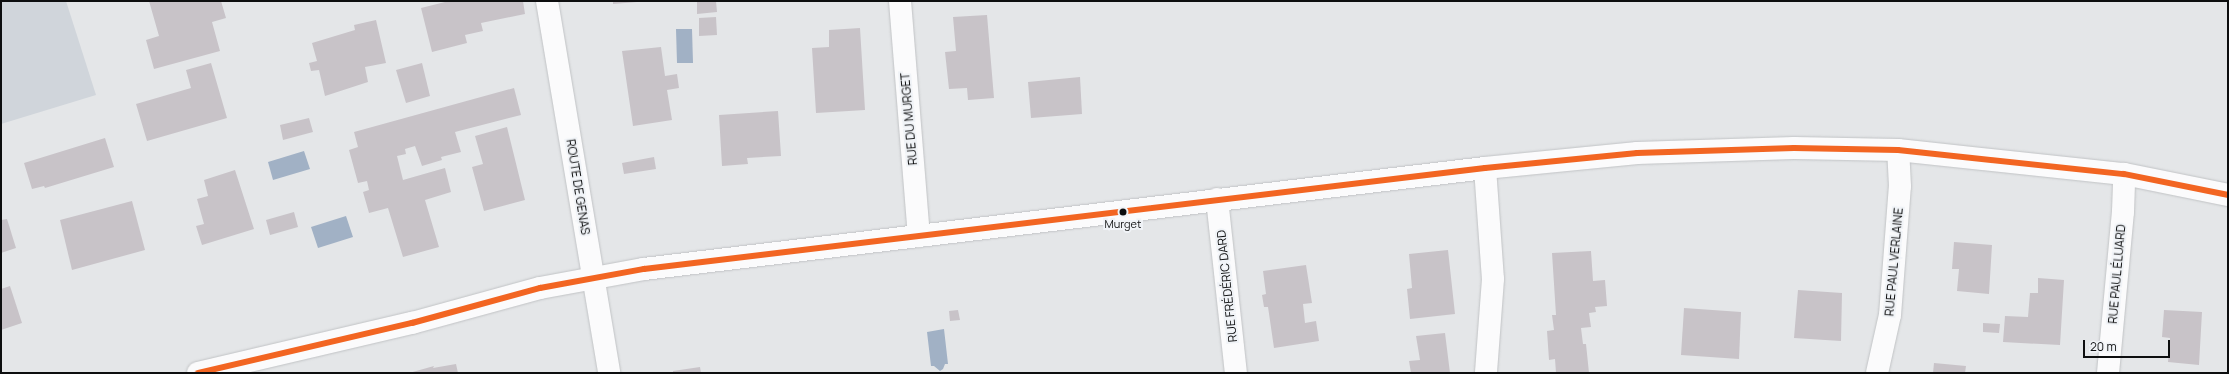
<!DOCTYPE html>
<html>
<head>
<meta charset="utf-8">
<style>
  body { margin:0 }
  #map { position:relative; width:2229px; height:374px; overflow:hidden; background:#e4e6e8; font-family:Manrope,sans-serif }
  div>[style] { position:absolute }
  .built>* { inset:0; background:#d0d5db }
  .water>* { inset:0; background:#a1b1c5 }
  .building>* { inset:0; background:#c8c3c8 }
  .roads { filter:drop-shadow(0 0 1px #c1c3c5) drop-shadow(0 0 1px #c1c3c5) }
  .minor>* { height:22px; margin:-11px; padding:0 11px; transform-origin:11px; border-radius:11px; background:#fbfbfc }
  .tertiary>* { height:22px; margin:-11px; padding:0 11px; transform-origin:11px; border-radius:11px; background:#fbfbfc }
  .bus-1>* { height:6px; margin:-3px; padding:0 3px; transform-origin:3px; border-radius:3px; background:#f26522 }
  .dots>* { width:11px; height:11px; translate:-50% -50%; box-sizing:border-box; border:2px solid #f0f3f7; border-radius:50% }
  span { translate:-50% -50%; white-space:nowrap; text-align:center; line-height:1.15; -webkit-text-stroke:4px #f0f3f7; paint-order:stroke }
  .bus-label { font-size:11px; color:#0d0e0f }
  .street-label { font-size:12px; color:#0d0e0f }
  .frame { position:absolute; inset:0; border:2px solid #0d0e0f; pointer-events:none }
  .scale { position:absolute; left:2083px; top:340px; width:87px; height:18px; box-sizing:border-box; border:2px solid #0d0e0f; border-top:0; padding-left:5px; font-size:12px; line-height:14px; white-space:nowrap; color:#0d0e0f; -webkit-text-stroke:3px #f0f3f7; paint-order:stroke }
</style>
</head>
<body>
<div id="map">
  <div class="built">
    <div style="clip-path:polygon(1px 1px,66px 1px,96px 95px,1px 124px)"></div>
  </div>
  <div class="water">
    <div style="clip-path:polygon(676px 29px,692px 29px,693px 63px,677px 63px)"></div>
    <div style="clip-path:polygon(304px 151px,310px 169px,273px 180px,268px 162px)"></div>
    <div style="clip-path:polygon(346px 216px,353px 237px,318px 248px,311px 227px)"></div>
    <div style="clip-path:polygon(944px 329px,948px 364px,945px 364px,943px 369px,940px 371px,934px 366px,931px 366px,927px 332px)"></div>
  </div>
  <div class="building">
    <div style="clip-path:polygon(149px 1px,221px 1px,226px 18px,212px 22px,220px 51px,154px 69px,146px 40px,159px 36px)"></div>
    <div style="clip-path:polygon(449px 1px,523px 1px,525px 14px,481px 23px,483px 31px,465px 35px,467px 43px,432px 52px,421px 8px)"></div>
    <div style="clip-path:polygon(613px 1px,637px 1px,637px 2px,613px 4px)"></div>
    <div style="clip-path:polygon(697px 1px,716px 1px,717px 12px,697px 14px)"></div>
    <div style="clip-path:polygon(987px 15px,994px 98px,968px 100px,967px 88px,949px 89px,945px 52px,956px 51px,953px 17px)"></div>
    <div style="clip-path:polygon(716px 17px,717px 35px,699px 36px,699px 18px)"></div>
    <div style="clip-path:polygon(376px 20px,386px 63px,365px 67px,368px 82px,325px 96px,319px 70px,311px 71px,309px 63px,317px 61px,312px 43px,355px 30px,354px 25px)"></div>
    <div style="clip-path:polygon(860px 28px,865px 110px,816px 113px,812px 48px,829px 47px,829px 30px)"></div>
    <div style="clip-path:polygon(661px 47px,665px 76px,677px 74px,679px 88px,667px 90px,672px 120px,633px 126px,622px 51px)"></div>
    <div style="clip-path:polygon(211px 63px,227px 118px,147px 141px,136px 104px,191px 88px,186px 70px)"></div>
    <div style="clip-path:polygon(422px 63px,430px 96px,406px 103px,396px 70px)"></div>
    <div style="clip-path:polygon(1080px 77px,1082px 114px,1031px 118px,1028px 82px)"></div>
    <div style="clip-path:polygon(514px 88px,521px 115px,455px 132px,461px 152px,441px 157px,442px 160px,422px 166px,415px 146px,405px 149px,406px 154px,397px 156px,403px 180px,445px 168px,451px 192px,425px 200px,439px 247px,403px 257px,388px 208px,369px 213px,363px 192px,369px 190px,367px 181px,358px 183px,349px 150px,358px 147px,354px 132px)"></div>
    <div style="clip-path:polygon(778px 111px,781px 156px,747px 158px,748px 164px,722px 166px,719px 115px)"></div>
    <div style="clip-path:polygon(309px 118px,313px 132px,283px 140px,280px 125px)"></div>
    <div style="clip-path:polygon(507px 127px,525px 200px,484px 211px,472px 167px,483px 164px,475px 136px)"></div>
    <div style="clip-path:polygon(105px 138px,114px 167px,45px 188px,44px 186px,32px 189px,24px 163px)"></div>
    <div style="clip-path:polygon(654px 157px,656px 169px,624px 174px,622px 163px)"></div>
    <div style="clip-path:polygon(235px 170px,254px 229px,202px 245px,196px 226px,204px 224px,197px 199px,208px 196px,204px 180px)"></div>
    <div style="clip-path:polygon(132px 201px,145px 250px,72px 270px,60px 220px)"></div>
    <div style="clip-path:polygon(294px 212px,298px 227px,270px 235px,266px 220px)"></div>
    <div style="clip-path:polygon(7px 219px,16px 248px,1px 253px,1px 220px)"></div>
    <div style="clip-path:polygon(1954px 242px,1992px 245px,1989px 294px,1957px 291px,1959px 269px,1952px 269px)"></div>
    <div style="clip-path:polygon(1448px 250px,1455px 314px,1410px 319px,1407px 289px,1412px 288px,1409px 254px)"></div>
    <div style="clip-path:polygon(1591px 251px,1593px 281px,1605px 280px,1607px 306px,1595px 307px,1596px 312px,1589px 313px,1591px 327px,1581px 328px,1583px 344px,1586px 344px,1589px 373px,1556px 373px,1555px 359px,1549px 360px,1547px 331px,1554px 330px,1552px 315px,1556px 315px,1552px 253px)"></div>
    <div style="clip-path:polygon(1306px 265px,1312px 303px,1303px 304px,1305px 323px,1316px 321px,1319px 341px,1274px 348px,1268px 307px,1264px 307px,1262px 295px,1266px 294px,1263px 271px)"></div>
    <div style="clip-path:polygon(2038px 278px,2064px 280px,2060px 345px,2003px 342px,2005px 316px,2028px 317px,2030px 293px,2038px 293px)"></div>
    <div style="clip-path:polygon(10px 286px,22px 323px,1px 330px,1px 289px)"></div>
    <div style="clip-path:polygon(1798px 290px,1842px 293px,1841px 341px,1794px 338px)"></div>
    <div style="clip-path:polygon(1684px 308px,1741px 312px,1739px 359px,1681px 355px)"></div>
    <div style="clip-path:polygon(958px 310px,960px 320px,950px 321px,949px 311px)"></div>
    <div style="clip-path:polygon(2164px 310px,2202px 312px,2199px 365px,2168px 362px,2170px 338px,2162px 337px)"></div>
    <div style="clip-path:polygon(1983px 323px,2000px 324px,1999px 333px,1983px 332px)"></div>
    <div style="clip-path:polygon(1445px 333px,1450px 373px,1411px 373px,1409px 361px,1420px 360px,1416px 336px)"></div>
    <div style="clip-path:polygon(1934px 363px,1966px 366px,1965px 373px,1933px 373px)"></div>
    <div style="clip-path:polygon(456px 364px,458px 373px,409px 373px,434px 366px,433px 368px)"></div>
    <div style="clip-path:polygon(700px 367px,701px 373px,673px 373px,673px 371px)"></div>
  </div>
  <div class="roads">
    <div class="minor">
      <div style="left:900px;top:1px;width:236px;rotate:85.4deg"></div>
      <div style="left:1485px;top:168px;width:111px;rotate:85.9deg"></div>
      <div style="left:1493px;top:279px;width:94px;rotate:94.3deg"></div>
      <div style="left:1217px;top:199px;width:175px;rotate:83.8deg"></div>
      <div style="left:1877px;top:373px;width:59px;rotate:-77.4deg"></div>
      <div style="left:1890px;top:315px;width:129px;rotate:-85.6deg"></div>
      <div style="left:1900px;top:186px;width:36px;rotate:-93deg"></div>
      <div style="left:2108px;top:373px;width:162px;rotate:-84.7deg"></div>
      <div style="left:2123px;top:212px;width:38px;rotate:-88deg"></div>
    </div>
    <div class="tertiary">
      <div style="left:547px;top:1px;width:377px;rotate:80.5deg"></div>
      <div style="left:198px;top:373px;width:220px;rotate:-13.2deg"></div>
      <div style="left:412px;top:323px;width:133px;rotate:-15.3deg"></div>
      <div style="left:540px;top:288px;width:106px;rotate:-10.4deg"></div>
      <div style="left:644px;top:269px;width:847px;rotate:-6.85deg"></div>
      <div style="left:1485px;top:168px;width:153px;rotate:-5.6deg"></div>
      <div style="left:1637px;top:153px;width:157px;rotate:-1.8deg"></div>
      <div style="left:1794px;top:148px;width:104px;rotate:1.1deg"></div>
      <div style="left:1898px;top:150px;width:227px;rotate:6.1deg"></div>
      <div style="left:2124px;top:174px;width:106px;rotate:11.4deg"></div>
    </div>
  </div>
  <div class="bus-1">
    <div style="left:198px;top:373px;width:220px;rotate:-13.2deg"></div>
    <div style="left:412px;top:323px;width:133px;rotate:-15.3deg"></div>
    <div style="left:540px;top:288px;width:106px;rotate:-10.4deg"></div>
    <div style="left:644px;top:269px;width:847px;rotate:-6.85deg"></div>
    <div style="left:1485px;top:168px;width:153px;rotate:-5.6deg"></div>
    <div style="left:1637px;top:153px;width:157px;rotate:-1.8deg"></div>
    <div style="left:1794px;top:148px;width:104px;rotate:1.1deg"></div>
    <div style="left:1898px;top:150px;width:227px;rotate:6.1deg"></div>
    <div style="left:2124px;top:174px;width:106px;rotate:11.4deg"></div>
  </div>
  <div class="dots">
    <div style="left:1123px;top:212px;background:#0d0e0f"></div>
  </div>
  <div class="bus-label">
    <span style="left:1123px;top:224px">Murget</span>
  </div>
  <div class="street-label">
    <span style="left:909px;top:119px;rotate:-95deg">RUE DU MURGET</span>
    <span style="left:578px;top:187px;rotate:81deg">ROUTE DE GENAS</span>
    <span style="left:1894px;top:262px;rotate:-85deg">RUE PAUL VERLAINE</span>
    <span style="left:2117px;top:274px;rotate:-85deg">RUE PAUL ÉLUARD</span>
    <span style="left:1227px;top:286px;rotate:-96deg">RUE FRÉDÉRIC DARD</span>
  </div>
  <div class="frame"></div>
  <div class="scale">20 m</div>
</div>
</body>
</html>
